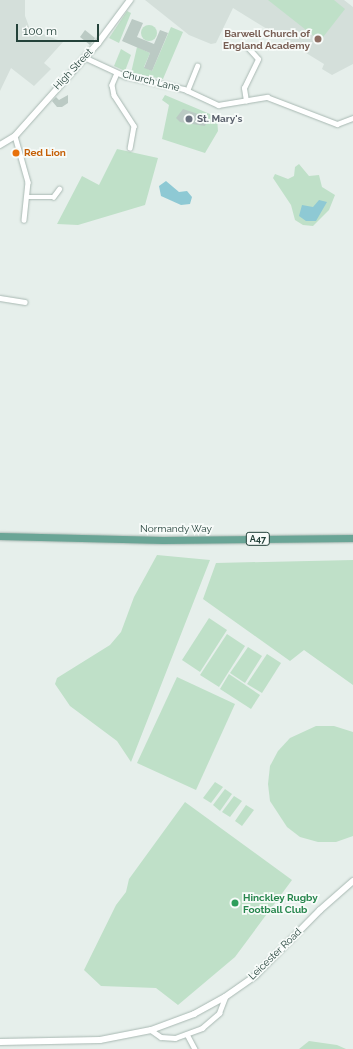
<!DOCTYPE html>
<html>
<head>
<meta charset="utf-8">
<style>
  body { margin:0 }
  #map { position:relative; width:353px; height:1049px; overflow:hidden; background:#e6efeb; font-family:Raleway,sans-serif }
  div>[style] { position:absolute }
  .built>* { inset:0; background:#d4dfda }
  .green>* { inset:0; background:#bfe0c8 }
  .round { border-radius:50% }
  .water>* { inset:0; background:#8ec9d4 }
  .building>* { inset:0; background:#bbcac4 }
  .roads { filter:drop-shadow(0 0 1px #a8b8b2) drop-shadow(0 0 1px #a8b8b2) }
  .street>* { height:4.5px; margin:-2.25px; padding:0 2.25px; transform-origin:2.25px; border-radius:2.25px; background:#fff }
  .secondary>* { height:6px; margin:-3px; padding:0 3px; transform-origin:3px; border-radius:3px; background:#fff }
  .primary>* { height:7px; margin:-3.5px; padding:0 3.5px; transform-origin:3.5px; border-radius:3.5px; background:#6aa596 }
  .dots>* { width:11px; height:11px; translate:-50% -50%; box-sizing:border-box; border:2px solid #f7fbf9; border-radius:50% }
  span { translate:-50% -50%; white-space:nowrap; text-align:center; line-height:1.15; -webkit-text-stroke:3.5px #f7fbf9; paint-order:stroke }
  .shield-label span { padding:1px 3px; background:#f7fbf9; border:1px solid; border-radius:3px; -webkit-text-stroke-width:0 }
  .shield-label { font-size:9px; color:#24423a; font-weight:700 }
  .education-label { font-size:10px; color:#785e54; font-weight:700 }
  .right { translate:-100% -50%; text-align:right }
  .street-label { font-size:10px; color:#24423a }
  .worship-label { font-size:10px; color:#5b616d; font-weight:700 }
  .left { translate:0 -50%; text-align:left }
  .food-label { font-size:10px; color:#c56008; font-weight:700 }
  .leisure-label { font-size:10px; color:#27864d; font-weight:700 }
  .scale { position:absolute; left:16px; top:24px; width:83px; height:18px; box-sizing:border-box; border:2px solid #24423a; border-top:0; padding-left:5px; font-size:12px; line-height:14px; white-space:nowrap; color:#24423a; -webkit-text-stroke:3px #f7fbf9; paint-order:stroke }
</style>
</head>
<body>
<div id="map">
  <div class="built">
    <div style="clip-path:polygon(0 0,25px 0,25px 16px,30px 29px,63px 42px,44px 63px,51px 69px,34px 86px,11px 68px,0 91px)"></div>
    <div style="clip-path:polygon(145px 0,344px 0,353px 7px,353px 64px,332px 75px,322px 69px,324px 64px,233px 8px,216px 43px,211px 44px,189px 35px)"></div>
  </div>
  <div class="green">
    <div style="clip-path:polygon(268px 0,334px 0,345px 9px,320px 41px)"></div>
    <div style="clip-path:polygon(127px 11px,131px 13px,119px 43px,109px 38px)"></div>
    <div class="round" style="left:141px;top:25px;width:16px;height:16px"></div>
    <div style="clip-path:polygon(171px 27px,183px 32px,163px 79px,131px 73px,137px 47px,150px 53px,144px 67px,152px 71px)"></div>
    <div style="clip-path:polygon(121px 49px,131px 55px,125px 71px,114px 66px)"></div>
    <div style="clip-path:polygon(165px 95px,217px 117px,218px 131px,205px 153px,162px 139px,169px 105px,162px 100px)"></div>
    <div style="clip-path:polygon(117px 149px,158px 158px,145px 205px,78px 225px,57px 224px,82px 176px,99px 185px)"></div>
    <div style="clip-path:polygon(299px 164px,309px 176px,319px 175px,322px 187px,335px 195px,329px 210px,313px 226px,303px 225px,295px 220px,291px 205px,273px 178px,275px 174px,288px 179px,294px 176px,295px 167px)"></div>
    <div style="clip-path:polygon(157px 555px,210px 560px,131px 762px,117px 741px,70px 706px,55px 684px,57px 678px,110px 645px,121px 632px,134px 597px)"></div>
    <div style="clip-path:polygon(353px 560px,353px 685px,304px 650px,290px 661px,203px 599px,216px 563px)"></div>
    <div style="clip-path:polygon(209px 618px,227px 630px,200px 672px,182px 660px)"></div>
    <div style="clip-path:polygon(227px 634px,245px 646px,219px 687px,200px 675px)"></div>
    <div style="clip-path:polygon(248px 647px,262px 656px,245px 683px,230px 673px)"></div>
    <div style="clip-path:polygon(267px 654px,281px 663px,262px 693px,247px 684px)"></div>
    <div style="clip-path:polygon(229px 674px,260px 695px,251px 709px,220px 689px)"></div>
    <div style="clip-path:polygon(177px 677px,235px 704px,196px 790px,137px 763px)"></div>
    <div style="clip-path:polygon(316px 726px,334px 726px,353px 732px,353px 836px,336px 842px,318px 842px,300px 837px,287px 827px,270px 801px,268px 784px,270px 766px,278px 751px,290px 738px)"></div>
    <div style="clip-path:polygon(215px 782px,223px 787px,211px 803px,203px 798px)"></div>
    <div style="clip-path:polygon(225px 789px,232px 794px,220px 811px,213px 805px)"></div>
    <div style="clip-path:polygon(234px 796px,242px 801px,230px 817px,222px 812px)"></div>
    <div style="clip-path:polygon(185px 802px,292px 880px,235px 957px,178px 1005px,156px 988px,101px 986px,84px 970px,116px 905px,126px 892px,129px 879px)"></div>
    <div style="clip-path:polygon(246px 805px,254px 810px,242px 826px,235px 821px)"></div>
    <div style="clip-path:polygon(309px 1041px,337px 1045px,346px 1049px,299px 1049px)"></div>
  </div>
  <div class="water">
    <div style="clip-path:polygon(166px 181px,179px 192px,187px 191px,192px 197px,190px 204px,181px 205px,161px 196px,159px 186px)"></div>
    <div style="clip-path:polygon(319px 200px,327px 202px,316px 221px,306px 221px,299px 216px,302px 205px,313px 207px)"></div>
  </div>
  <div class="building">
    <div style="clip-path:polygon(132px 19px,143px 23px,137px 37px,154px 44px,160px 30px,168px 33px,152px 71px,144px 68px,150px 53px,122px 41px)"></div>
    <div style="clip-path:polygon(85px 30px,95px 38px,90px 45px,80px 37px)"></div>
    <div style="clip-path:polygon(68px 95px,68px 103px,62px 107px,57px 107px,52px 101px,56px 97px,59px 100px)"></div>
    <div style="clip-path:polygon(183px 109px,198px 114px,197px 118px,207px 121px,205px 126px,180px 122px,176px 118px)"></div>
  </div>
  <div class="roads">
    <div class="street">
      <div style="left:84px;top:57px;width:45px;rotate:24.9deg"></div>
      <div style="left:125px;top:76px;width:60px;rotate:12.4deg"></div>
      <div style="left:184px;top:89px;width:38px;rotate:25deg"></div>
      <div style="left:218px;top:105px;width:50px;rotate:-9.3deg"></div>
      <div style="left:267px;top:97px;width:75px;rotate:21.1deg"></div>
      <div style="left:337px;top:124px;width:17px;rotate:-21deg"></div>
      <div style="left:117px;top:73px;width:13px;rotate:113deg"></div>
      <div style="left:112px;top:85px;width:10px;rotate:79deg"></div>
      <div style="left:114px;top:95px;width:37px;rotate:57deg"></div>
      <div style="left:134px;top:126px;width:22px;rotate:100deg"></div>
      <div style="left:187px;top:91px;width:27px;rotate:-68deg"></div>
      <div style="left:246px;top:101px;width:13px;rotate:-99deg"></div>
      <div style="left:244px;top:88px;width:32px;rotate:-64deg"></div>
      <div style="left:258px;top:59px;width:15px;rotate:-132deg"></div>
      <div style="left:15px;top:136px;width:48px;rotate:74.2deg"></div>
      <div style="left:28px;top:182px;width:38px;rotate:96deg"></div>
      <div style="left:27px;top:197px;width:26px"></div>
      <div style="left:53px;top:197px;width:10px;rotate:-53deg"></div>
      <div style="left:0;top:298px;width:25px;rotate:9deg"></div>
      <div style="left:151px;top:1030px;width:12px;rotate:35deg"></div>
      <div style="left:161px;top:1037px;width:14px;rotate:4deg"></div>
      <div style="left:175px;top:1038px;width:29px;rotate:-20deg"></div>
      <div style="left:202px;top:1028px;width:23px;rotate:-41deg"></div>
      <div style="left:219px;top:1013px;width:17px;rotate:-69deg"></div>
      <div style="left:187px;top:1034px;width:17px;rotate:62deg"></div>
    </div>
    <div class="secondary">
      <div style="left:0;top:145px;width:17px;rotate:-31deg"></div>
      <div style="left:15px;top:136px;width:125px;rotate:-48.3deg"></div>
      <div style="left:98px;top:43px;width:54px;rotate:-53.3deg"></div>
      <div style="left:0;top:1042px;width:100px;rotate:-1.1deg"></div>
      <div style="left:100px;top:1040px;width:52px;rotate:-11.1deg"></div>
      <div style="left:151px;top:1030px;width:46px;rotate:-20.4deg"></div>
      <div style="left:194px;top:1014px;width:35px;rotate:-29deg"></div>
      <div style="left:225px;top:997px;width:38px;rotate:-35deg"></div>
      <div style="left:256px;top:975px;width:91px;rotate:-45.4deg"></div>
      <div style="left:320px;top:910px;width:44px;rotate:-41.3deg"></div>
    </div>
    <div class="primary">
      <div style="left:0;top:536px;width:163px;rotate:1.4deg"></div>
      <div style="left:163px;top:540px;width:190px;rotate:-0.6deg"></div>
    </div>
  </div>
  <div class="dots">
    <div style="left:318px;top:39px;background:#8d6e63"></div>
    <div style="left:189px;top:119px;background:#6b7280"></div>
    <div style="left:16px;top:153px;background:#e8710a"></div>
    <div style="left:235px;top:903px;background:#2e9e5b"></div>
  </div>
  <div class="shield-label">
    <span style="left:258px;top:539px">A47</span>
  </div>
  <div class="education-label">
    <span class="right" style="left:310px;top:39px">Barwell Church of<br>England Academy</span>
  </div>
  <div class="street-label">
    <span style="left:73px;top:69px;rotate:-47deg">High Street</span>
    <span style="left:151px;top:81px;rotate:14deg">Church Lane</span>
    <span style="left:176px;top:529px">Normandy Way</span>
    <span style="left:275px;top:954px;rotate:-44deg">Leicester Road</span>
  </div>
  <div class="worship-label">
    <span class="left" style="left:197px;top:119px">St. Mary's</span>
  </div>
  <div class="food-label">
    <span class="left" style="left:24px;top:153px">Red Lion</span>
  </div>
  <div class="leisure-label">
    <span class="left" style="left:243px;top:903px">Hinckley Rugby<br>Football Club</span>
  </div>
  <div class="scale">100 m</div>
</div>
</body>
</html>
